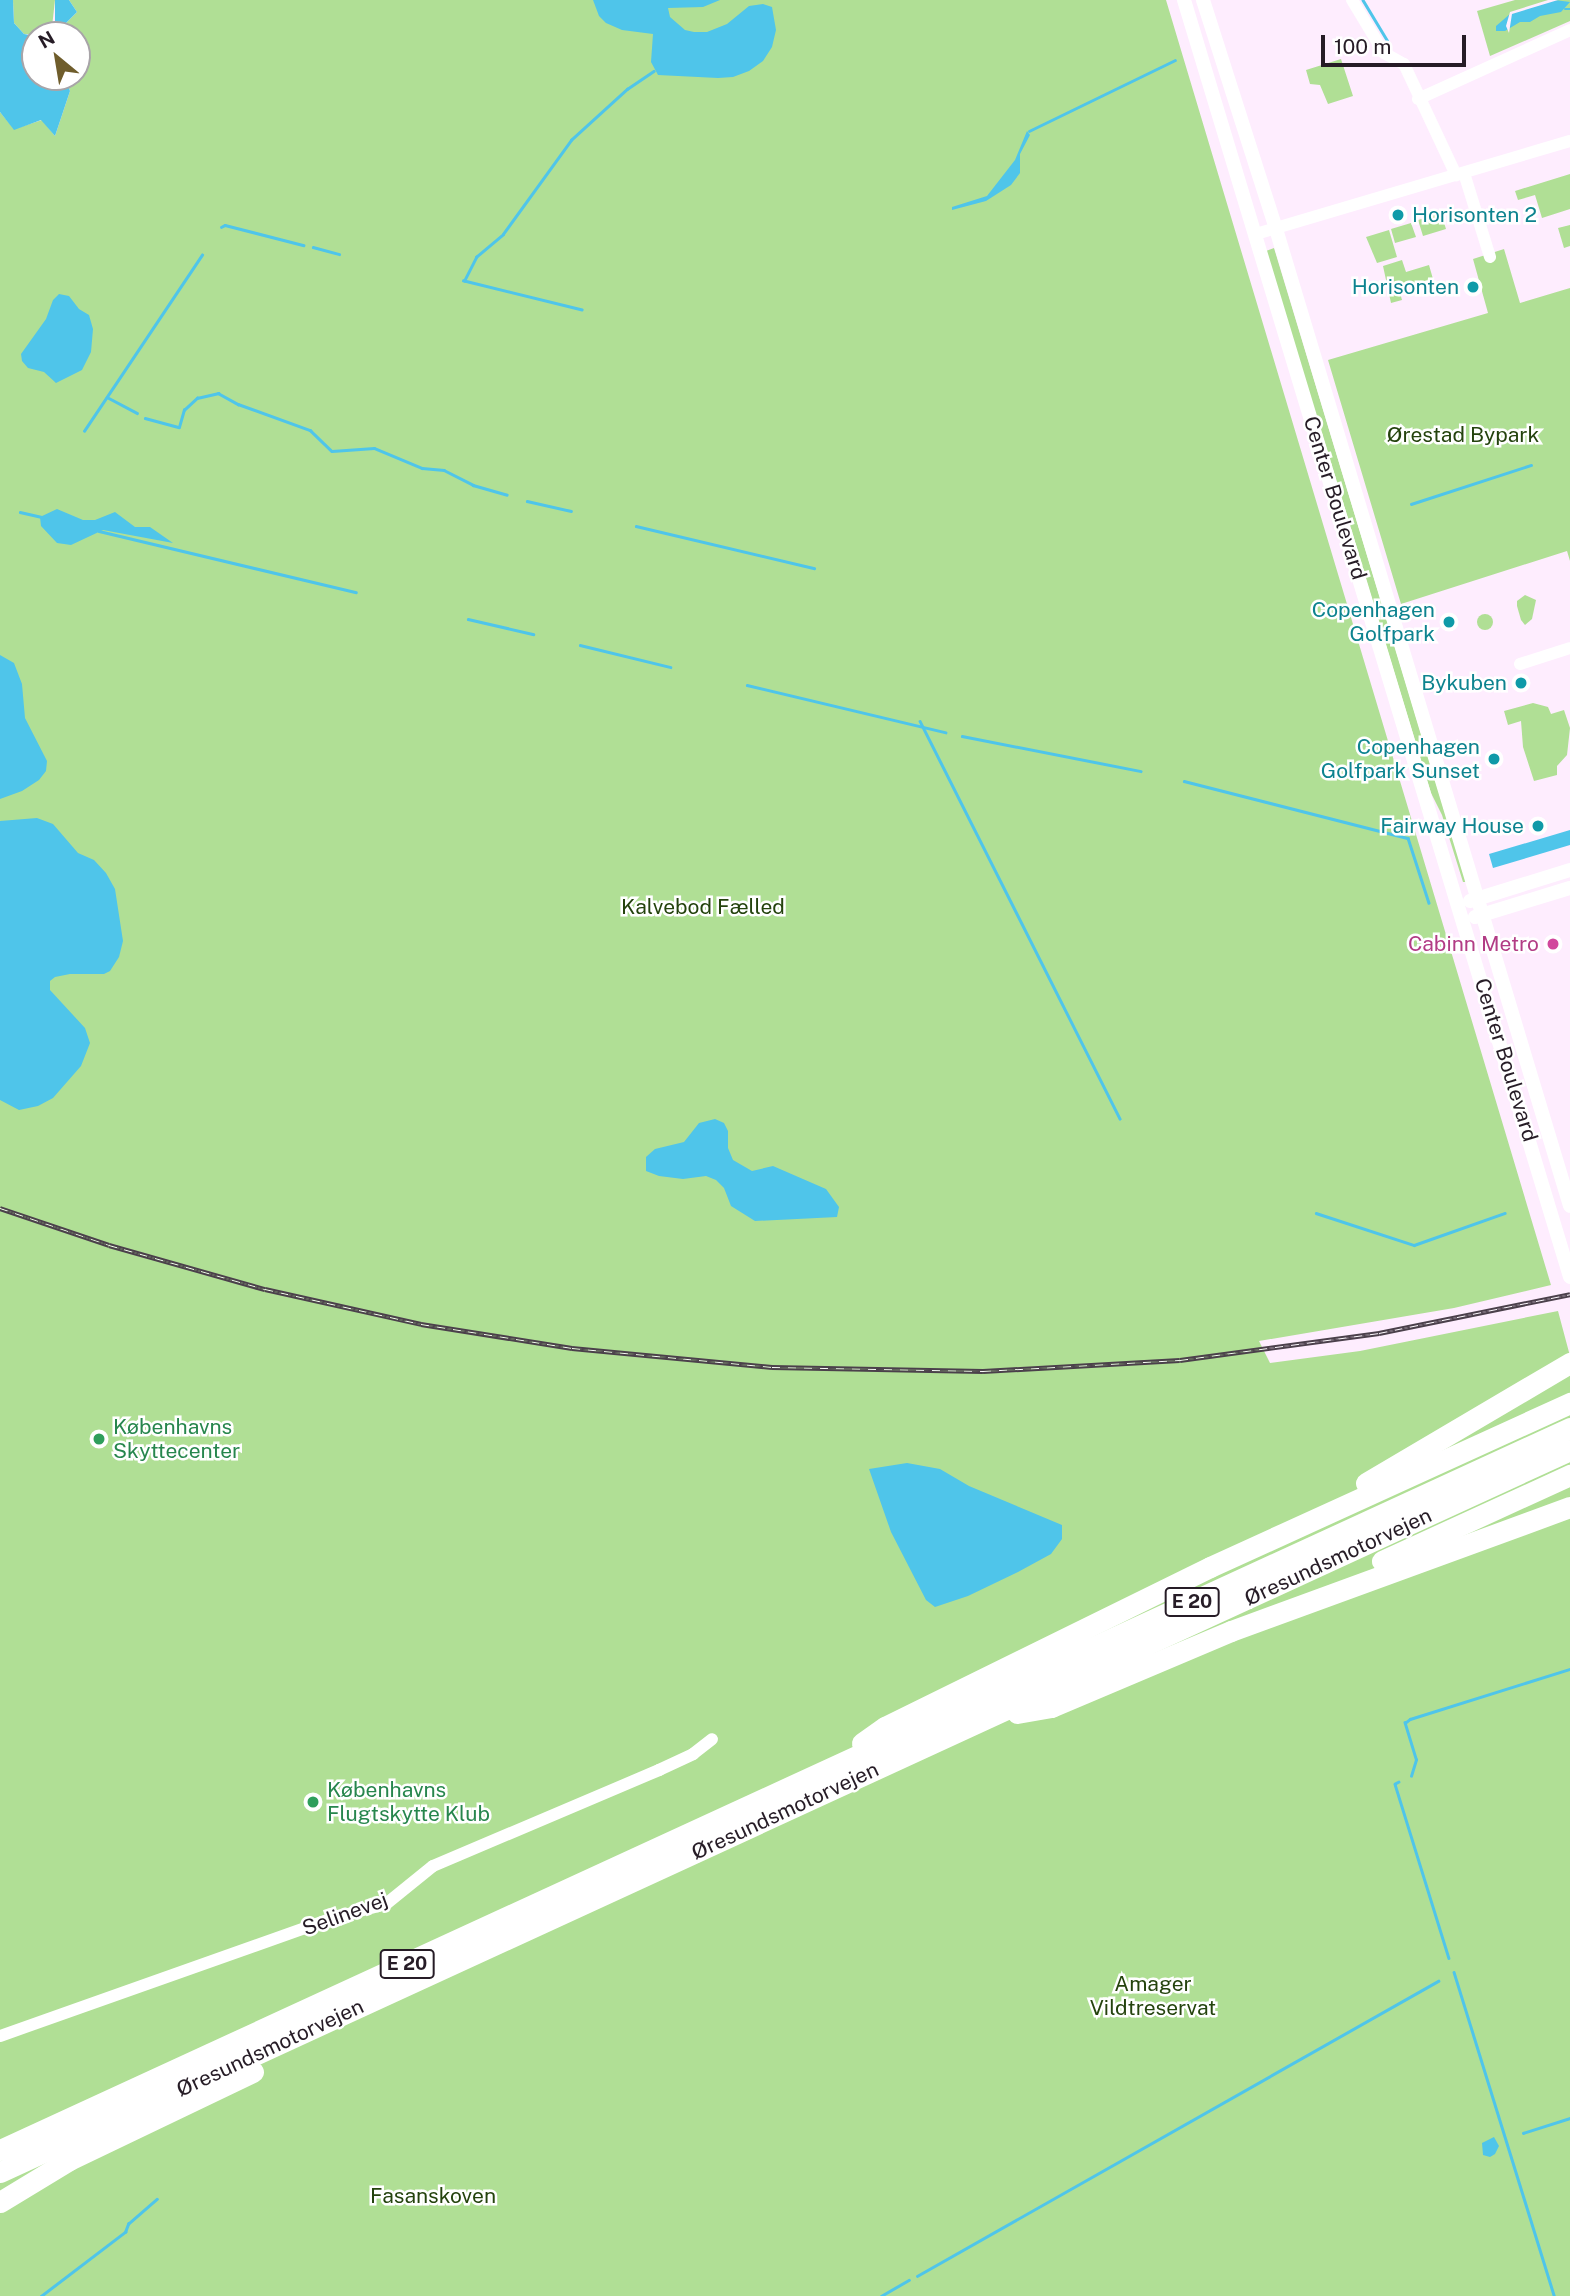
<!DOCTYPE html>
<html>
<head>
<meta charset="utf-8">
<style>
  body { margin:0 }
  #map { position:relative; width:1570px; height:2296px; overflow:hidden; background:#feedfe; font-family:"Public Sans",sans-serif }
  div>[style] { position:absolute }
  .green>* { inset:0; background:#b0df95 }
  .round { border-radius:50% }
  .water>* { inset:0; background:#4fc5ea }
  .pier>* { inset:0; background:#feedfe }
  .stream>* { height:2.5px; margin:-1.25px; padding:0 1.25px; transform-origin:1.25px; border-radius:1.25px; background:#4fc5ea }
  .minor>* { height:12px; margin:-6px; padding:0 6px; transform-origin:6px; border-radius:6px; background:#fff }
  .tertiary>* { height:14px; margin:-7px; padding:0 7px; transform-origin:7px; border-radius:7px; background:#fff }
  .motorway>* { height:21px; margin:-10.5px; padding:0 10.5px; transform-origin:10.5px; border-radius:10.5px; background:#fff }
  .rail>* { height:5px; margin-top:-2.5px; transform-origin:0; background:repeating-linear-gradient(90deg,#fff 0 8px,#4b404b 0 16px); box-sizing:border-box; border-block:2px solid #4b404b }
  .dots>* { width:19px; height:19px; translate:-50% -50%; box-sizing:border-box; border:4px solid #fff; border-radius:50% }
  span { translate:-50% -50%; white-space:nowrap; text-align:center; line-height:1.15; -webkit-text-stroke:5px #fff; paint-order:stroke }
  .shield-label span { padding:2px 5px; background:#fff; border:2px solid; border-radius:5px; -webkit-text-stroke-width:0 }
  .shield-label { font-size:19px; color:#261c26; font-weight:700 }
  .culture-label { font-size:21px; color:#0d838f }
  .left { translate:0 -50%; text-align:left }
  .right { translate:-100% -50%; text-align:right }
  .park-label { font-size:21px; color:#24430d }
  .street-label { font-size:21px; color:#261c26 }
  .hotel-label { font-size:21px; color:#b23c85 }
  .leisure-label { font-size:21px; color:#27864d }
  .north { position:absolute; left:21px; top:21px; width:70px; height:70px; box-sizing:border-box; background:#fff; border:2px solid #a8a4a8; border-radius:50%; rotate:330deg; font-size:19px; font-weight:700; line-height:28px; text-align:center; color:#261c26 }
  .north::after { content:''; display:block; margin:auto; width:24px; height:32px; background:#6f5d2c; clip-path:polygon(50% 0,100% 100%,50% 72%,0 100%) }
  .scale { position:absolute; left:1321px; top:35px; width:145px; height:32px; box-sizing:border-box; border:4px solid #261c26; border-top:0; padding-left:9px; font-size:21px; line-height:24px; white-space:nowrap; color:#261c26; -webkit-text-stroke:5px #fff; paint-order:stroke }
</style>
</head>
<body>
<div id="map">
  <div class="green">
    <div style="clip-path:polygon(13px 0,55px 0,52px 27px,42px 35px,24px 34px,14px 23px)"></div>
    <div style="clip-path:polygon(69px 0,1166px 0,1551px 1285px,1454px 1308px,1259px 1341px,1270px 1363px,1360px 1351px,1558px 1311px,1570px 1356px,1570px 2296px,0 2296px,0 112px,14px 129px,42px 120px,55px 136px,70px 91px,65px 77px,77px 77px,77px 35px,59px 35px,58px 31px,77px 12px)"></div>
    <div style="clip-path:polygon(1515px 0,1570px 0,1570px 21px,1490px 56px,1477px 11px)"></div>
    <div style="clip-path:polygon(1341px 59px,1353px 96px,1328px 104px,1320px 85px,1310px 84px,1306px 70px)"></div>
    <div style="clip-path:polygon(1570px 174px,1570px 209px,1542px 218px,1535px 195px,1518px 200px,1515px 191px)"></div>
    <div style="clip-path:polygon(1441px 213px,1446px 229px,1423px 236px,1418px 220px)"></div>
    <div style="clip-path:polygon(1411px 223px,1416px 237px,1395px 243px,1391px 229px)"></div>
    <div style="clip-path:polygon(1570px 225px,1570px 246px,1564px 248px,1558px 228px)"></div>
    <div style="clip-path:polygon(1389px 230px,1397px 257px,1377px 263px,1366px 237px)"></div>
    <div style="clip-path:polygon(1274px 248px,1466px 882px,1463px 882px,1442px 815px,1431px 793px,1266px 251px)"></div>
    <div style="clip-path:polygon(1504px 249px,1520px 303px,1570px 288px,1570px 561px,1567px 551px,1401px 604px,1328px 360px,1488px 313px,1473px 259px)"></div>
    <div style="clip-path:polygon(1402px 260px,1406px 272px,1429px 265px,1433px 279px,1399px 289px,1402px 300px,1391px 303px,1383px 266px)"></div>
    <div style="clip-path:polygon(1525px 595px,1536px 600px,1532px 619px,1525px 625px,1521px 620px,1517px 606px,1517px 601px)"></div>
    <div class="round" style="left:1477px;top:614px;width:16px;height:16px"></div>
    <div style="clip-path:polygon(1533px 703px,1548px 707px,1551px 714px,1564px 710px,1570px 728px,1567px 755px,1557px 766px,1557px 775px,1534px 781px,1523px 747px,1521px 721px,1508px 725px,1504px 711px)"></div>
  </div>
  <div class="water">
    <div style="clip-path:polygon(0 0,13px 0,14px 23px,24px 34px,35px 36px,35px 77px,65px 77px,70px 91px,55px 136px,41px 120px,14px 130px,0 112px)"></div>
    <div style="clip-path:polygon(55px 0,69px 0,77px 12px,58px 31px,59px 35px,41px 35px,55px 21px)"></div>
    <div style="clip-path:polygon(593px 0,720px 0,703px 7px,668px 8px,670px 17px,685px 30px,694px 32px,707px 32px,727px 24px,749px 6px,763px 4px,772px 7px,776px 30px,772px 47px,763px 61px,749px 71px,733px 77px,718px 78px,658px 75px,651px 62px,653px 34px,622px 30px,606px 23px,599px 16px)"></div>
    <div style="clip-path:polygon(1555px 0,1570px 2px,1561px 12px,1540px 16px,1530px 22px,1520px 22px,1505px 31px,1496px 31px,1496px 26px,1510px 14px)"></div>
    <div style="clip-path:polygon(1027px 131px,1030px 135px,1020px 154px,1020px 173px,1011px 185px,986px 201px,952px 210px,952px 207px,987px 196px,1015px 160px)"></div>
    <div style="clip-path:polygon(59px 294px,69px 296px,79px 309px,89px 315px,93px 329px,91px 352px,82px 370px,56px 383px,44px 372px,28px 368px,22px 361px,21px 354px,46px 319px,53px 300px)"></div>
    <div style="clip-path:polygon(57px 509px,83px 520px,95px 520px,115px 512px,135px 527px,150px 527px,173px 543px,103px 530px,71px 545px,57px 543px,41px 526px,40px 517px)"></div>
    <div style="clip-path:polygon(0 655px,14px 663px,22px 684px,25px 718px,47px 761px,46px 771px,39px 780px,22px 791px,0 799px)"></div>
    <div style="clip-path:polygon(37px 818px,53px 824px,78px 853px,94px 860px,106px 873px,115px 889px,123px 941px,119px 957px,110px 971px,104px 974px,70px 974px,55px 977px,50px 981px,50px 990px,85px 1028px,90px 1043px,81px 1066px,53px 1098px,38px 1106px,19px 1110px,0 1100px,0 821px)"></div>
    <div style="clip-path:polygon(1570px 830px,1570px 845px,1493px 868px,1489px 854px)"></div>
    <div style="clip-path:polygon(715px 1119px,724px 1123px,728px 1131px,728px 1148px,733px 1160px,752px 1171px,773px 1166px,826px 1189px,839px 1207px,837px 1217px,755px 1221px,731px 1206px,724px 1188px,716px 1180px,706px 1176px,683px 1179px,659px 1176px,646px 1171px,646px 1157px,655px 1149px,684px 1142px,699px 1123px)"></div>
    <div style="clip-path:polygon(907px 1463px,940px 1469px,969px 1486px,1062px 1525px,1062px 1539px,1051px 1554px,1018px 1572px,968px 1596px,935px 1607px,926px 1600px,891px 1532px,869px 1469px)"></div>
    <div style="clip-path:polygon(1494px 2137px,1499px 2146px,1495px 2154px,1490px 2157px,1483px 2155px,1482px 2143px)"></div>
  </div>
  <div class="pier">
    <div style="clip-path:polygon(1548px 0,1558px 0,1512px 14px,1509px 33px,1506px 26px,1510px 12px)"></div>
  </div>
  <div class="stream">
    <div style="left:1363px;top:0;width:47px;rotate:59deg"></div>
    <div style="left:1565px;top:9px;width:5px"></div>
    <div style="left:1029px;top:131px;width:162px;rotate:-25.9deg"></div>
    <div style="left:221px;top:227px;width:4px;rotate:-27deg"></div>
    <div style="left:225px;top:225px;width:81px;rotate:14.4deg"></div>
    <div style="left:313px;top:247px;width:27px;rotate:15deg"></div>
    <div style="left:582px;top:310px;width:122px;rotate:-166.2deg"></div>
    <div style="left:464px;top:281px;width:27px;rotate:-63deg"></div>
    <div style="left:476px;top:257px;width:35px;rotate:-40deg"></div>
    <div style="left:503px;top:234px;width:116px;rotate:-54.1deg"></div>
    <div style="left:571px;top:140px;width:76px;rotate:-42.3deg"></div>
    <div style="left:627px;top:89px;width:32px;rotate:-34deg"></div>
    <div style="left:107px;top:397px;width:34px;rotate:28deg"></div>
    <div style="left:145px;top:418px;width:35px;rotate:15deg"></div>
    <div style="left:179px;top:427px;width:18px;rotate:-74deg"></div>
    <div style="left:184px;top:410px;width:18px;rotate:-43deg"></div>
    <div style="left:197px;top:398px;width:22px;rotate:-13deg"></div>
    <div style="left:218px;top:393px;width:23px;rotate:29deg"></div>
    <div style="left:238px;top:404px;width:77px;rotate:19.9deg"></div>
    <div style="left:310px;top:430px;width:30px;rotate:44deg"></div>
    <div style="left:332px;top:451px;width:42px;rotate:-4.1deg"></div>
    <div style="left:374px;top:448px;width:52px;rotate:22.6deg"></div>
    <div style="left:422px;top:468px;width:22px;rotate:5deg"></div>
    <div style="left:444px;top:470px;width:33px;rotate:27deg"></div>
    <div style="left:473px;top:485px;width:35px;rotate:16deg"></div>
    <div style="left:84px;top:431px;width:212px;rotate:-56.2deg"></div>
    <div style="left:527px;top:501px;width:45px;rotate:12.8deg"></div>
    <div style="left:1411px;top:504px;width:126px;rotate:-18deg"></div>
    <div style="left:20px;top:512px;width:22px;rotate:13deg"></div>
    <div style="left:636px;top:526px;width:183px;rotate:13.3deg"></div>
    <div style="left:99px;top:531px;width:264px;rotate:13.4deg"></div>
    <div style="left:468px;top:619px;width:67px;rotate:13deg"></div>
    <div style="left:580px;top:645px;width:93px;rotate:13.7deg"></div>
    <div style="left:747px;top:685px;width:204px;rotate:13.4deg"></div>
    <div style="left:920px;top:721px;width:445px;rotate:63.3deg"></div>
    <div style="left:962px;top:736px;width:182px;rotate:11.1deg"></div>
    <div style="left:1184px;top:781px;width:231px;rotate:14.3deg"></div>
    <div style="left:1408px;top:838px;width:68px;rotate:72.1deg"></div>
    <div style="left:1316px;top:1213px;width:103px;rotate:18.1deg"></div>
    <div style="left:1414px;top:1245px;width:96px;rotate:-19.4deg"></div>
    <div style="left:1411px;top:1776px;width:17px;rotate:-73deg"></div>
    <div style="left:1416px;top:1760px;width:39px;rotate:-107deg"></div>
    <div style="left:1405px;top:1723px;width:6px;rotate:-39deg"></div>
    <div style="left:1410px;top:1719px;width:168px;rotate:-17.4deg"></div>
    <div style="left:1399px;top:1782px;width:4px;rotate:153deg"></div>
    <div style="left:1395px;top:1784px;width:182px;rotate:72.8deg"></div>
    <div style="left:1454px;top:1972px;width:339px;rotate:72.8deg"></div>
    <div style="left:1523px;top:2133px;width:49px;rotate:-17.7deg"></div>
    <div style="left:917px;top:2276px;width:599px;rotate:-29.52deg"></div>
    <div style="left:41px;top:2296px;width:106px;rotate:-37.3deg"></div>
    <div style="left:125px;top:2232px;width:9px;rotate:-69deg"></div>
    <div style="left:128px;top:2224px;width:38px;rotate:-41deg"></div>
    <div style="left:881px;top:2296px;width:32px;rotate:-30deg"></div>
  </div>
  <div class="minor">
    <div style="left:1352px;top:0;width:62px;rotate:58.9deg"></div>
    <div style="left:1384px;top:53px;width:23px;rotate:29deg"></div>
    <div style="left:1404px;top:64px;width:123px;rotate:64.9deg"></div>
    <div style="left:1418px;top:99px;width:167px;rotate:-24.4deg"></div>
    <div style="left:1464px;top:173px;width:88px;rotate:72.8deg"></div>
    <div style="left:1256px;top:234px;width:327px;rotate:-16.5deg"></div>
    <div style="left:1520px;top:664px;width:52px;rotate:-17.7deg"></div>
    <div style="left:0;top:2036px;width:353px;rotate:-19.5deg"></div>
    <div style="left:333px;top:1918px;width:55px;rotate:-14.8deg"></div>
    <div style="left:386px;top:1904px;width:60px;rotate:-39deg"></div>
    <div style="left:433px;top:1866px;width:246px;rotate:-23deg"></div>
    <div style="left:659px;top:1770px;width:38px;rotate:-25deg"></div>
    <div style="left:693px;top:1754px;width:24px;rotate:-38deg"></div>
  </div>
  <div class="tertiary">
    <div style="left:1184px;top:0;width:1334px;rotate:73.18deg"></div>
    <div style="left:1203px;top:0;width:240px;rotate:72.3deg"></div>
    <div style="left:1276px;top:229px;width:1020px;rotate:73.25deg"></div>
    <div style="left:1470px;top:901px;width:105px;rotate:-17.2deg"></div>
    <div style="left:1475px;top:917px;width:99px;rotate:-17deg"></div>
  </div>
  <div class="motorway">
    <div style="left:1366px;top:1483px;width:237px;rotate:-30.5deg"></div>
    <div style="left:1382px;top:1561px;width:207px;rotate:-24.6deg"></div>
    <div style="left:1017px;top:1713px;width:35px;rotate:-10deg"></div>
    <div style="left:1051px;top:1707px;width:195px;rotate:-22.9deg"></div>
    <div style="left:1231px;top:1631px;width:361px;rotate:-20.1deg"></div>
    <div style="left:862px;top:1743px;width:28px;rotate:-35deg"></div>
    <div style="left:885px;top:1727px;width:362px;rotate:-26.2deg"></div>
    <div style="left:1210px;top:1567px;width:396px;rotate:-24.5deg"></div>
    <div style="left:0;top:2150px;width:1728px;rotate:-24.7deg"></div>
    <div style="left:0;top:2172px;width:1728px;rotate:-24.7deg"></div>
    <div style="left:0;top:2202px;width:81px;rotate:-31.3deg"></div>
    <div style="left:69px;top:2160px;width:204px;rotate:-25.6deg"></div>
  </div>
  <div class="rail">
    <div style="left:0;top:1208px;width:115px;rotate:18.7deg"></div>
    <div style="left:109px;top:1245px;width:162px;rotate:15.8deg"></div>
    <div style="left:265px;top:1289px;width:160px;rotate:12.6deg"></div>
    <div style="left:421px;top:1324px;width:153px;rotate:9deg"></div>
    <div style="left:572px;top:1348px;width:201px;rotate:5.4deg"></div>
    <div style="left:772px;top:1367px;width:211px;rotate:1.1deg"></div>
    <div style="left:983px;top:1371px;width:197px;rotate:-3.2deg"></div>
    <div style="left:1180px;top:1360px;width:201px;rotate:-7.7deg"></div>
    <div style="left:1379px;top:1333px;width:195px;rotate:-11.5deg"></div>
  </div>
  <div class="dots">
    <div style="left:1398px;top:215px;background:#0f9aa8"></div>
    <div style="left:1473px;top:287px;background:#0f9aa8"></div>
    <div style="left:1449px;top:622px;background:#0f9aa8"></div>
    <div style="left:1521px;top:683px;background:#0f9aa8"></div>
    <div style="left:1494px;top:759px;background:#0f9aa8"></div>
    <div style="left:1538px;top:826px;background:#0f9aa8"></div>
    <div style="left:1553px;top:944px;background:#d1479c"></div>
    <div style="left:99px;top:1439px;background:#2e9e5b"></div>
    <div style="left:313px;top:1802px;background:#2e9e5b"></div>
  </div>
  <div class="shield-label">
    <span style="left:1192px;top:1602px">E 20</span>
    <span style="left:407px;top:1964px">E 20</span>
  </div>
  <div class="culture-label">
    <span class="left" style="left:1412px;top:215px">Horisonten 2</span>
    <span class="right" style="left:1459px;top:287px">Horisonten</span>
    <span class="right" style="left:1435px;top:622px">Copenhagen<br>Golfpark</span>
    <span class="right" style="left:1507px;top:683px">Bykuben</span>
    <span class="right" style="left:1480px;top:759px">Copenhagen<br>Golfpark Sunset</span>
    <span class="right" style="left:1524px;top:826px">Fairway House</span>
  </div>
  <div class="park-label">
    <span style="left:1463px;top:435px">Ørestad Bypark</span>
    <span style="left:703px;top:907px">Kalvebod Fælled</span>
    <span style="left:1153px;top:1996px">Amager<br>Vildtreservat</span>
    <span style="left:433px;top:2196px">Fasanskoven</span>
  </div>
  <div class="street-label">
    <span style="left:1335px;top:498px;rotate:73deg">Center Boulevard</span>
    <span style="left:1506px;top:1060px;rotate:73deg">Center Boulevard</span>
    <span style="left:1338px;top:1557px;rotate:-25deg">Øresundsmotorvejen</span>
    <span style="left:785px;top:1811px;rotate:-25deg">Øresundsmotorvejen</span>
    <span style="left:345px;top:1914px;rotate:-20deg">Selinevej</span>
    <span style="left:270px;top:2048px;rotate:-25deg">Øresundsmotorvejen</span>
  </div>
  <div class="hotel-label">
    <span class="right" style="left:1539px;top:944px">Cabinn Metro</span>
  </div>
  <div class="leisure-label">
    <span class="left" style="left:113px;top:1439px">Københavns<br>Skyttecenter</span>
    <span class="left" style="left:327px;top:1802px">Københavns<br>Flugtskytte Klub</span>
  </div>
  <div class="north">N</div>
  <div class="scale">100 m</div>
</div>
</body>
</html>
